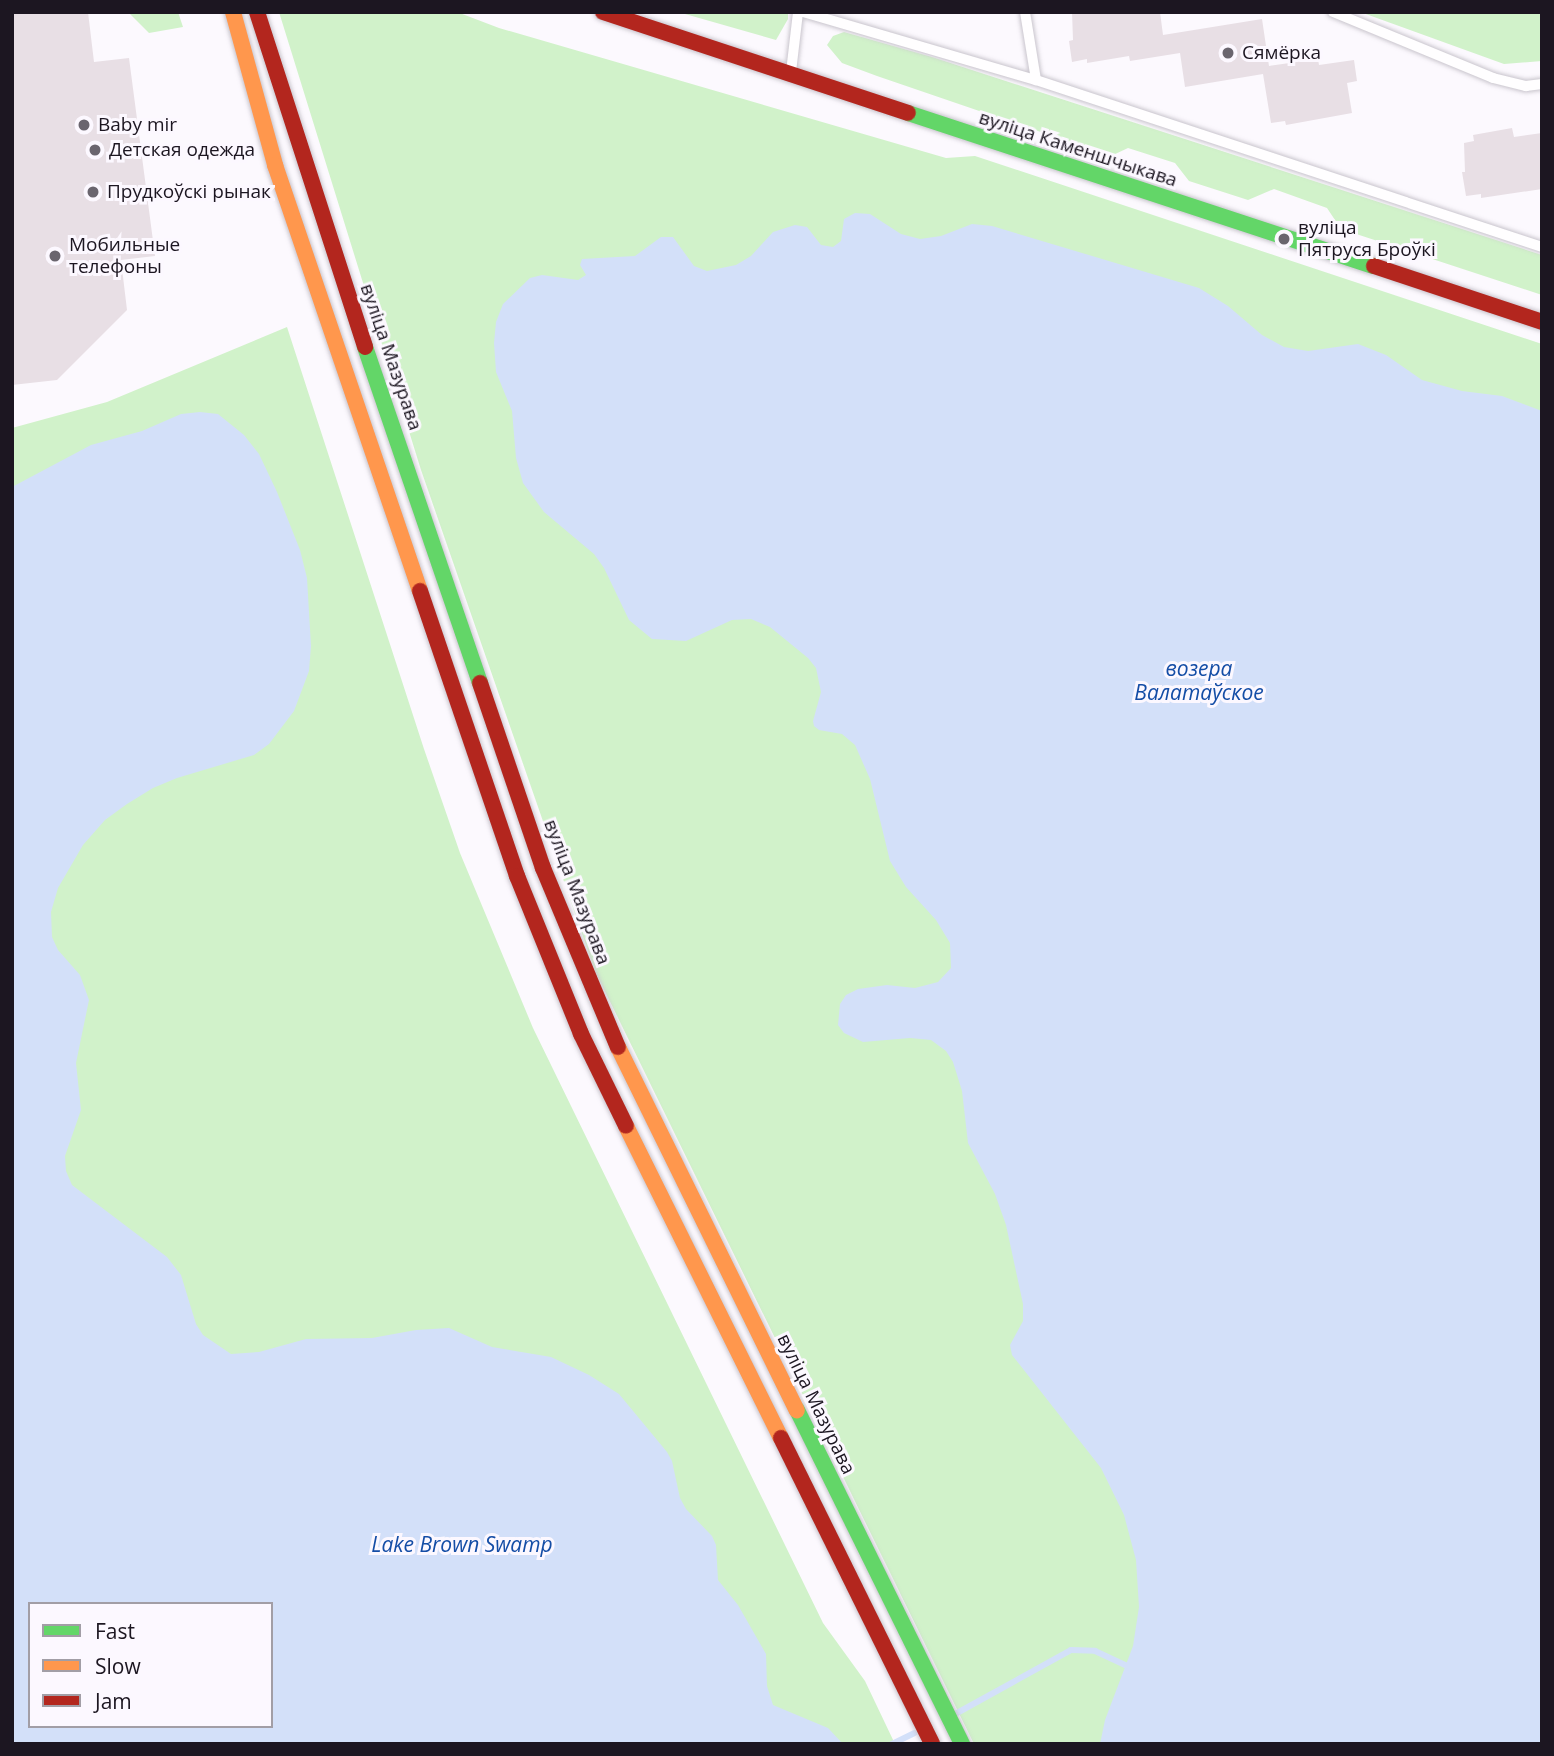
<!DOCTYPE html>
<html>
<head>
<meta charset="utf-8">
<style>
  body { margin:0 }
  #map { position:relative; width:1554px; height:1756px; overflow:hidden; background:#fcf9fe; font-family:"Open Sans",sans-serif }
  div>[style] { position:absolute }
  .green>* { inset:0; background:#d1f2ca }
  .water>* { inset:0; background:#d3e0f9 }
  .stream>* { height:6px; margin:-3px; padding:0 3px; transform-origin:3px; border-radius:3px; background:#d3e0f9 }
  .building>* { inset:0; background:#e8dfe5 }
  .roads { filter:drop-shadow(0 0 2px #c9c5cd) drop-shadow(0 0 2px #c9c5cd) }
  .lane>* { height:10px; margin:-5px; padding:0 5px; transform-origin:5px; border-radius:5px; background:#fffeff }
  .fast>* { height:16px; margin:-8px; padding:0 8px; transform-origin:8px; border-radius:8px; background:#63d668 }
  .slow>* { height:16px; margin:-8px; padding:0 8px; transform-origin:8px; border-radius:8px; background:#ff974d }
  .jam>* { height:16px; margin:-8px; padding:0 8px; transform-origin:8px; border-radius:8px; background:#b3261e }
  .dots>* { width:19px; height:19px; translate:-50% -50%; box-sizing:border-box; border:4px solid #fcf8ff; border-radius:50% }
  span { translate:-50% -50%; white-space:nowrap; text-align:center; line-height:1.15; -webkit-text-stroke:6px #fcf8ff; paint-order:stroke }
  .poi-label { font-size:19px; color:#1c1621 }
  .left { translate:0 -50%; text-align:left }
  .street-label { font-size:19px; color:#1c1621 }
  .water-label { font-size:21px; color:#144da6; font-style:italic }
  .frame { position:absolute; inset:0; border:14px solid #1c1621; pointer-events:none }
  .legend { position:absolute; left:28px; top:1602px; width:245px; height:126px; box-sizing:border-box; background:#fcf8ff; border:2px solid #a29ea6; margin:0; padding:9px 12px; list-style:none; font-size:21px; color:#1c1621 }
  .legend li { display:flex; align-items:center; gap:14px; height:35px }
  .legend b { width:35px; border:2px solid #a29ea6 }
</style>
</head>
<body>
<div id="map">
  <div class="green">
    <div style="clip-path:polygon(128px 12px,178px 12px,183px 27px,149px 33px)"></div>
    <div style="clip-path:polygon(279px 12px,457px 12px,499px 28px,946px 158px,975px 156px,1542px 344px,1542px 1744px,974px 1744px,595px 971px,421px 470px)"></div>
    <div style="clip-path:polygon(678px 12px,788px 12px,788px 19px,776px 40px)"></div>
    <div style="clip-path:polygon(1542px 12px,1542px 61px,1504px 64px,1363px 13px)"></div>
    <div style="clip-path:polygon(844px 32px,932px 57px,1542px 255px,1542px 295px,1341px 229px,1327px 208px,1274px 189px,1248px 200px,1189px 181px,1175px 163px,1128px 148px,1111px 156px,877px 76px,842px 63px,827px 45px,833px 36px)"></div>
    <div style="clip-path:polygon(evenodd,287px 327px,424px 749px,460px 853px,533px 1028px,823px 1623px,865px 1681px,895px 1744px,12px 1744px,12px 428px,107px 402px,287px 327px,30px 1604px,271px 1604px,271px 1726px,30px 1726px,30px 1604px)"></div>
  </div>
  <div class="water">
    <div style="clip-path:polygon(855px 213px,870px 214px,901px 234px,920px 239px,941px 236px,972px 224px,992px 226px,1199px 288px,1228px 306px,1262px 335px,1284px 347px,1308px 351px,1358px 344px,1386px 355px,1422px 380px,1462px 391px,1502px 396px,1542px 411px,1542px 1744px,1100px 1744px,1105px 1720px,1133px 1646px,1139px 1607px,1136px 1560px,1124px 1515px,1101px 1468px,1012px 1355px,1010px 1345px,1023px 1321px,1023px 1304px,1006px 1225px,995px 1194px,968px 1143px,962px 1091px,953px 1062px,946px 1051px,931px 1040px,910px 1038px,863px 1042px,844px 1033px,838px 1025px,840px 1004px,846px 995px,858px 989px,887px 985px,915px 988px,938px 982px,951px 968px,950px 943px,936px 920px,906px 887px,890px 861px,870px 779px,855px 745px,842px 734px,819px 730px,814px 726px,813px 721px,821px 692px,816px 668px,808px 658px,770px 627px,751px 619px,732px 620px,686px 641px,652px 639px,629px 620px,604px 568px,594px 554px,544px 512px,523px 483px,516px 458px,512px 411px,496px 372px,494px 343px,496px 322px,503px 304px,530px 278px,542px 275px,578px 280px,586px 275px,580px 265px,582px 259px,635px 256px,661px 237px,673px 237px,694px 266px,707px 271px,736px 265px,751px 256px,773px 232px,795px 225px,807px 227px,821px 245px,833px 247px,841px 241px,844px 219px)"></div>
    <div style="clip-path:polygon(evenodd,200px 412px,218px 414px,244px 435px,259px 454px,277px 492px,300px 550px,307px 578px,311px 646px,309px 671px,294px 711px,269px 744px,254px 755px,177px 778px,153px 788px,127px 804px,105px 820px,83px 845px,58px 888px,51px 912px,52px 937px,58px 950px,80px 975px,89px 1000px,76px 1063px,81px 1110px,65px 1156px,66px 1171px,72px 1185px,167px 1257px,181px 1275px,196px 1324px,203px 1335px,231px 1354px,259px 1352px,306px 1339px,372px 1338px,416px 1330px,449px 1328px,492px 1347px,551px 1357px,589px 1375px,619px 1394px,667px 1452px,672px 1461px,680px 1498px,686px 1509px,712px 1536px,716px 1545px,718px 1580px,738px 1605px,766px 1654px,767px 1686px,773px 1705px,828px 1728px,843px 1744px,12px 1744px,12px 487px,91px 445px,142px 431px,181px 414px,200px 412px,30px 1604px,271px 1604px,271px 1726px,30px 1726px,30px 1604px)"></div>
  </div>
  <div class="stream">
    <div style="left:957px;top:1713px;width:130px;rotate:-28.9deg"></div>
    <div style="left:1071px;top:1650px;width:24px;rotate:2deg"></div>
    <div style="left:1095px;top:1651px;width:35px;rotate:25deg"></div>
    <div style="left:892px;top:1744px;width:25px;rotate:-26deg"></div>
  </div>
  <div class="building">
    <div style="clip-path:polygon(12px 12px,88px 12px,94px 62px,129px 58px,155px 256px,121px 260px,127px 310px,57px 380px,12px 385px)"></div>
    <div style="clip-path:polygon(1072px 12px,1160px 12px,1163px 35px,1262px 19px,1269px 66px,1318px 59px,1319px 65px,1354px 60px,1357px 81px,1347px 83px,1352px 113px,1286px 125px,1285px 121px,1271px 123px,1263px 74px,1185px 87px,1180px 53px,1130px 61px,1129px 56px,1087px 63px,1087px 59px,1072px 62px,1069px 41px,1073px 40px)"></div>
    <div style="clip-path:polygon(1512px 128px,1514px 137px,1542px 133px,1542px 189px,1481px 198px,1481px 194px,1466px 196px,1462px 172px,1465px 172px,1464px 143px,1474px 141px,1473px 135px)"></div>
  </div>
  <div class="roads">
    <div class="lane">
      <div style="left:803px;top:12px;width:243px;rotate:16.3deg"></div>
      <div style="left:1036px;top:80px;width:533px;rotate:18.26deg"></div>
      <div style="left:1025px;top:12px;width:69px;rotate:80.8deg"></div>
      <div style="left:1333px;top:12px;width:173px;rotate:22.4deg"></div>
      <div style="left:1493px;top:78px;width:34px;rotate:14deg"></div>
      <div style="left:1526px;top:86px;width:16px;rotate:-7deg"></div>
      <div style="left:791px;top:72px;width:60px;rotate:-83.3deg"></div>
    </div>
    <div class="fast">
      <div style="left:908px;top:113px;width:490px;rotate:18.2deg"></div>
      <div style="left:365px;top:347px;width:355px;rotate:71.1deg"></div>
      <div style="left:797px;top:1410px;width:373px;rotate:63.7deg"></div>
    </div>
    <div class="slow">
      <div style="left:233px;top:12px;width:159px;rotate:74.6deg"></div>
      <div style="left:275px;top:165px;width:450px;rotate:71.2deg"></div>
      <div style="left:618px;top:1047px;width:405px;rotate:63.8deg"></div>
      <div style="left:626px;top:1126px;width:348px;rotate:63.6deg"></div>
    </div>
    <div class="jam">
      <div style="left:257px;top:12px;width:352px;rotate:72.1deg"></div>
      <div style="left:603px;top:12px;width:321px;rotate:18.3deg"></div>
      <div style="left:1374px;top:266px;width:177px;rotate:18.4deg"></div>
      <div style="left:420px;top:591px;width:301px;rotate:71.2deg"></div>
      <div style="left:517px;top:876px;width:170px;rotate:67.9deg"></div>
      <div style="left:581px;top:1034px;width:102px;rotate:63.9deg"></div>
      <div style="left:480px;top:683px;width:195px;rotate:71.2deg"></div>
      <div style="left:543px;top:868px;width:194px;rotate:67.3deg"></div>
      <div style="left:781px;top:1438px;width:341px;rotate:63.7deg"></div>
    </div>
  </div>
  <div class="dots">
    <div style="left:1228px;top:53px;background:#6a656e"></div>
    <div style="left:84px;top:125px;background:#6a656e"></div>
    <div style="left:95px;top:150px;background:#6a656e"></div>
    <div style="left:93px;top:192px;background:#6a656e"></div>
    <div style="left:1284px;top:239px;background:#6a656e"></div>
    <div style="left:55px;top:256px;background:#6a656e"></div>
  </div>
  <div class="poi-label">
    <span class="left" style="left:1242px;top:53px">Сямёрка</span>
    <span class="left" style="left:98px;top:125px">Baby mir</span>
    <span class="left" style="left:109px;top:150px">Детская одежда</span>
    <span class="left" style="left:107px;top:192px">Прудкоўскі рынак</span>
    <span class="left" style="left:1298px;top:239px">вуліца<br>Пятруся Броўкі</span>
    <span class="left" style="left:69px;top:256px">Мобильные<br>телефоны</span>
  </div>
  <div class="street-label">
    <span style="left:1078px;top:149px;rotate:18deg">вуліца Каменшчыкава</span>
    <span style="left:391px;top:357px;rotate:71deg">вуліца Мазурава</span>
    <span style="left:577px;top:892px;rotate:69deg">вуліца Мазурава</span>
    <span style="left:816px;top:1404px;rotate:64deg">вуліца Мазурава</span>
  </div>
  <div class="water-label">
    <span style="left:1199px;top:680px">возера<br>Валатаўское</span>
    <span style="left:462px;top:1544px">Lake Brown Swamp</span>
  </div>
  <div class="frame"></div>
  <ul class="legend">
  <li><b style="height:9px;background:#63d668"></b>Fast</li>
  <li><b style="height:9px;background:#ff974d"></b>Slow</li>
  <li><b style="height:9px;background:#b3261e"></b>Jam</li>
  </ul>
</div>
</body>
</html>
